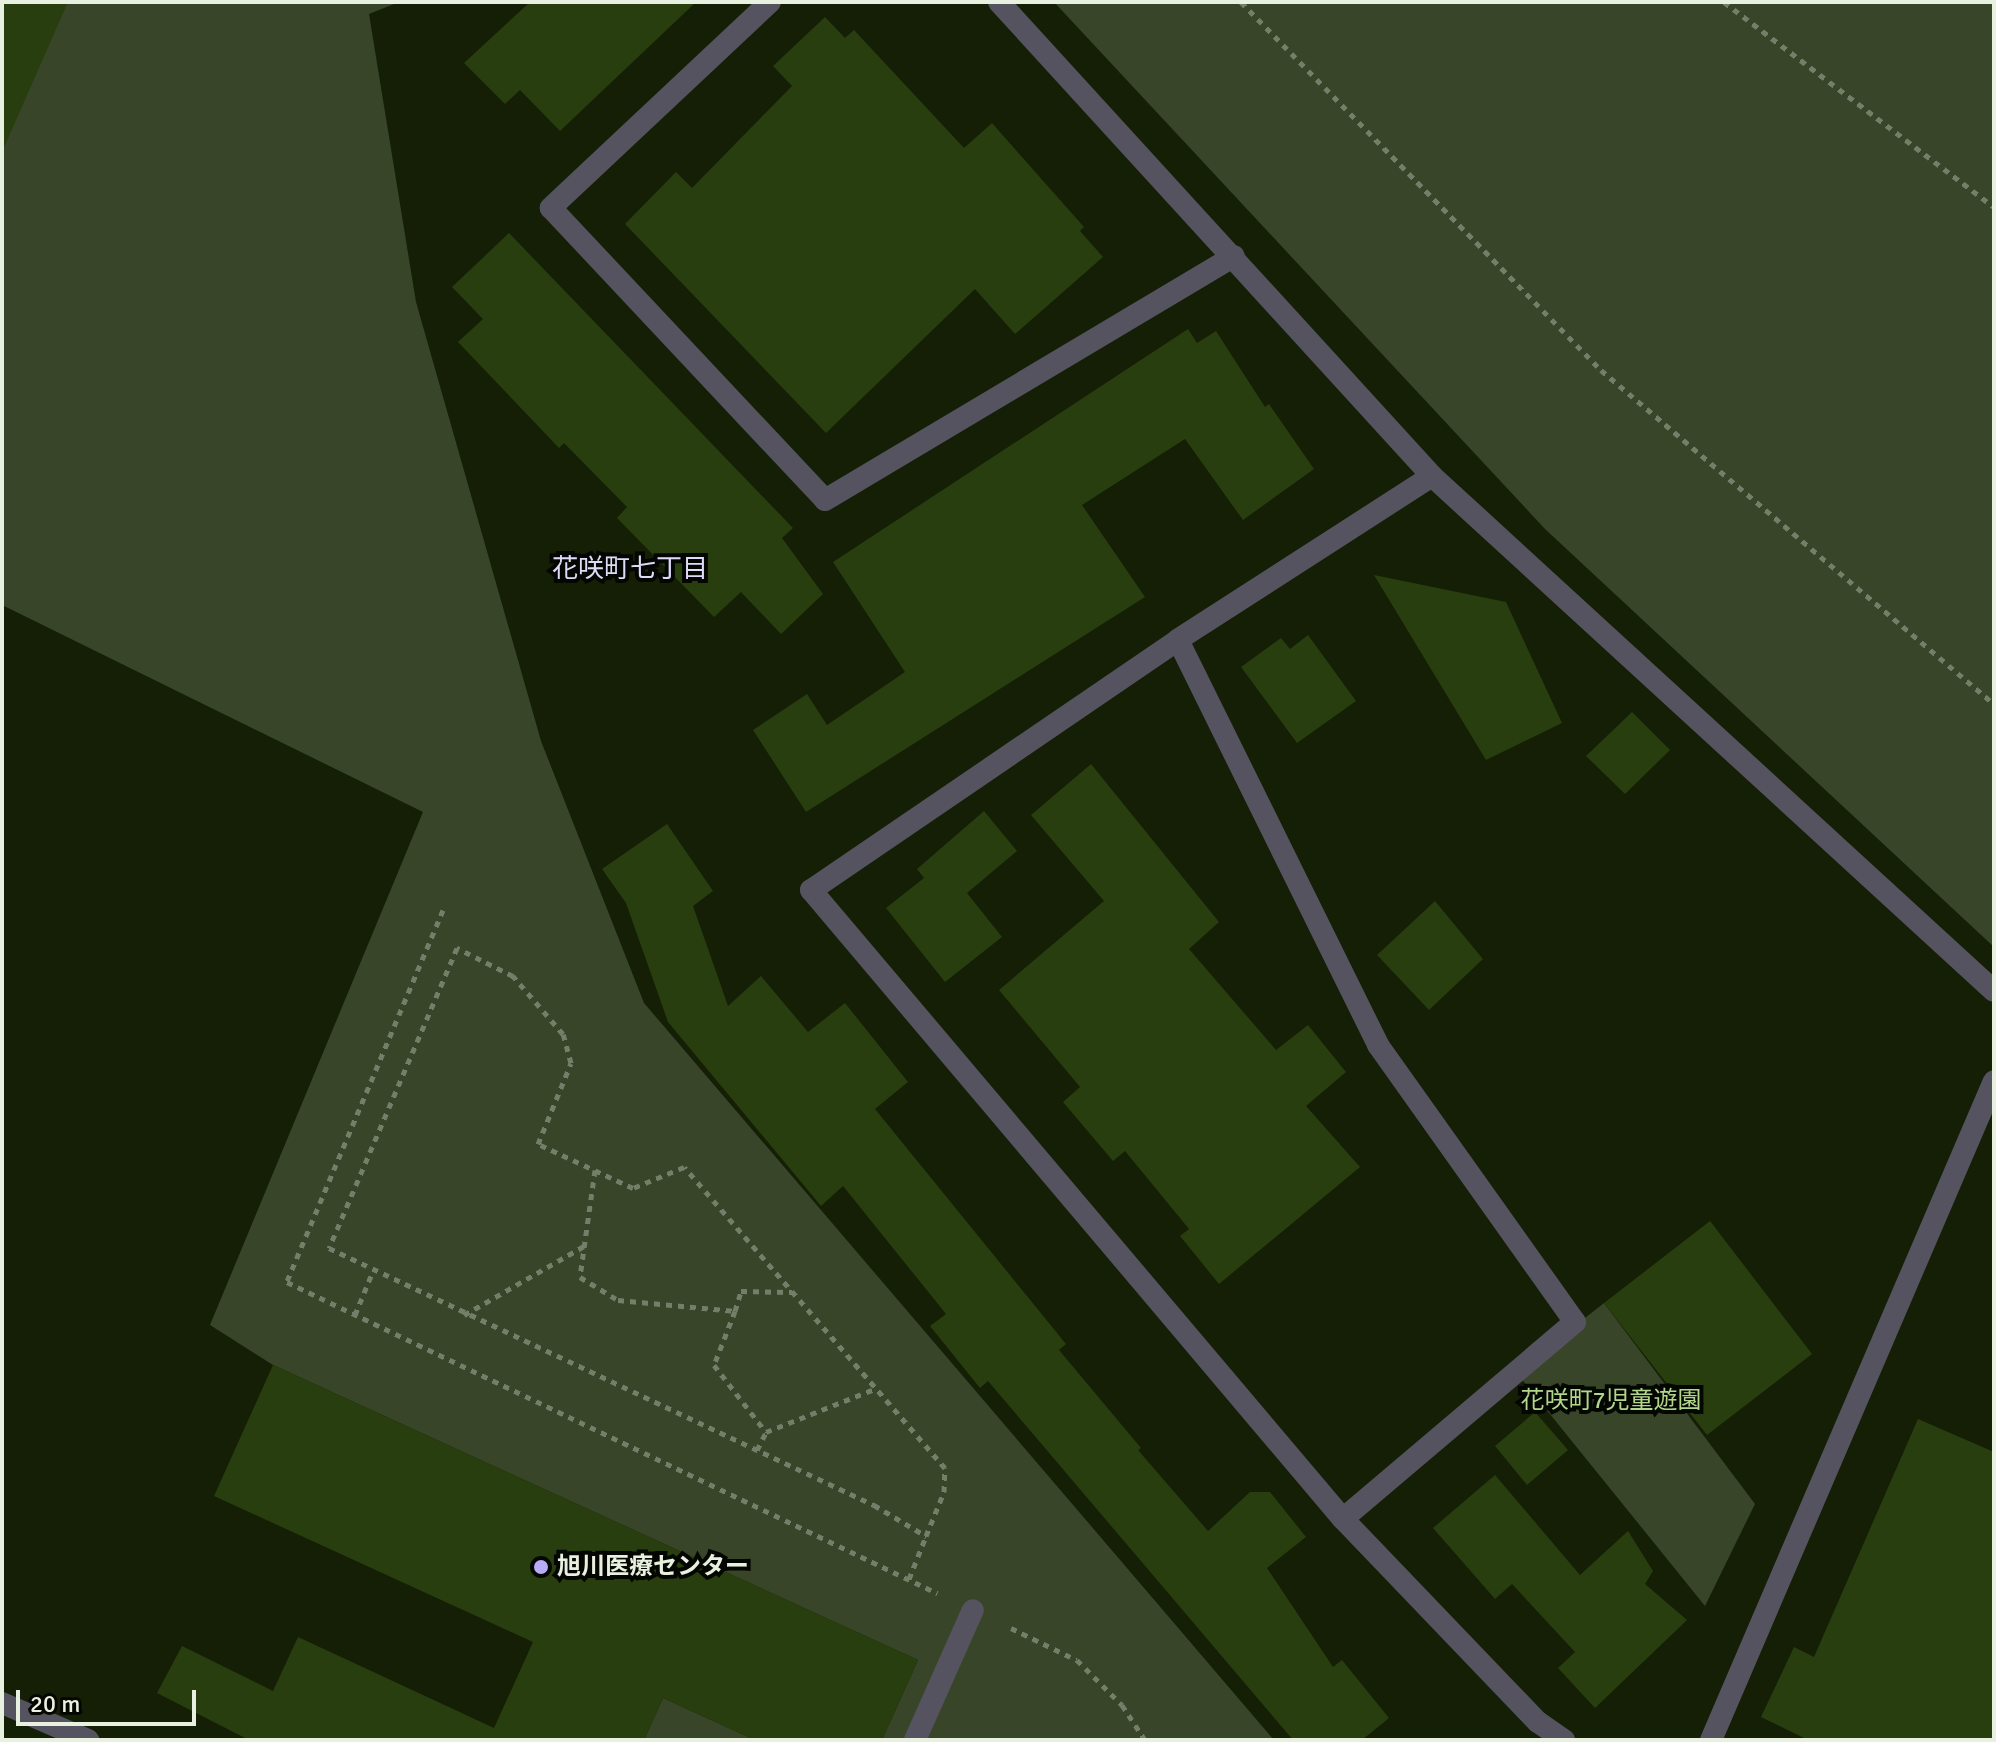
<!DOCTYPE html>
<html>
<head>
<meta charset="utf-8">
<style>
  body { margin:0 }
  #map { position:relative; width:1996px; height:1742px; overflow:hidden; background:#141f06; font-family:Signika,"Noto Sans JP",sans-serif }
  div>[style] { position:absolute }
  .green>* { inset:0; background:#384529 }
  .building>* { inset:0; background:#293e0e }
  .path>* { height:5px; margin-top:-2.5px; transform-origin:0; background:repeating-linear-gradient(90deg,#747e69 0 6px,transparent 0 12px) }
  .service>* { height:22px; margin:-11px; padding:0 11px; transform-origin:11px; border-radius:11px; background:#555360 }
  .pedestrian>* { height:22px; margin:-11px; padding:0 11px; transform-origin:11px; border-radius:11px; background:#555360 }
  .minor>* { height:22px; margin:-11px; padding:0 11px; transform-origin:11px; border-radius:11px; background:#555360 }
  .dots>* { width:22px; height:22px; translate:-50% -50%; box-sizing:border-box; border:4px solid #040701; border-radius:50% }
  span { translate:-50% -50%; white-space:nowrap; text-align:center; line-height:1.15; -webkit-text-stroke:8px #040701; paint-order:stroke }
  .park-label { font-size:24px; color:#b2d68c }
  .poi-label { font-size:24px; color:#e8f0e0; font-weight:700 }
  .left { translate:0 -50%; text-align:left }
  .neighbourhood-label { font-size:26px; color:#dedbf8 }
  .frame { position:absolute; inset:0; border:4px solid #e8f0e0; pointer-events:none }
  .scale { position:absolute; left:16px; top:1690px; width:180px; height:36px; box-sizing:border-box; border:4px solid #e8f0e0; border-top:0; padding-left:10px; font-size:24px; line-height:28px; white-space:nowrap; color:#e8f0e0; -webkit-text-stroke:6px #040701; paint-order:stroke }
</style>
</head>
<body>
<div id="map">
  <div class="green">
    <div style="clip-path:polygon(40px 2px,399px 2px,369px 14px,416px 302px,541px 741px,644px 1003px,1274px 1740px,882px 1740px,918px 1660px,273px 1365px,210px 1325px,423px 812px,2px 605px,2px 85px)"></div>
    <div style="clip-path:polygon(1054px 2px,1994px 2px,1994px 947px,1545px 529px)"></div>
    <div style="clip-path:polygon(1604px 1303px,1755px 1504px,1705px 1606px,1516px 1372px)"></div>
    <div style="clip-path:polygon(663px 1698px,755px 1740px,644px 1740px)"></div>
  </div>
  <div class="building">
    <div style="clip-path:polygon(2px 2px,68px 2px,2px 152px)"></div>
    <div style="clip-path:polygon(530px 2px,696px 2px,560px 131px,520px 90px,505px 104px,464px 63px)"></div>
    <div style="clip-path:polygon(825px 17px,845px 38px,854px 30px,964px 148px,992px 123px,1084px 227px,1080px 231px,1103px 257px,1015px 334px,975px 289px,826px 433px,625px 224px,676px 172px,692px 188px,792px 86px,773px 66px)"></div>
    <div style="clip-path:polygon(509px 233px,793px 528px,782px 538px,823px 594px,781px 634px,741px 592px,714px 617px,617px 518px,627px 507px,564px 443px,559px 448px,458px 342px,483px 319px,452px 287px)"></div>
    <div style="clip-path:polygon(1188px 329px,1197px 343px,1216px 331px,1265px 407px,1269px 404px,1314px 469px,1243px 520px,1185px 439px,1082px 505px,1145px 597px,806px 812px,753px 730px,807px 694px,827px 725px,905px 672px,833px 562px)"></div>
    <div style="clip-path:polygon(1374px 575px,1506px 602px,1562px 723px,1486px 760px)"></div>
    <div style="clip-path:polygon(1308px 635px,1356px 701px,1297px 743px,1241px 667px,1281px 638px,1290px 649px)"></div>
    <div style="clip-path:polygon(1632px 712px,1670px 750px,1625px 794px,1586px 756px)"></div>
    <div style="clip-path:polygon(1091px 764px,1219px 922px,1189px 949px,1276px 1050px,1308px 1025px,1346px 1072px,1306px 1106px,1360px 1167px,1219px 1284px,1180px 1236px,1189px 1229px,1125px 1151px,1113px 1161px,1063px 1102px,1080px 1087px,999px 990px,1104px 901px,1031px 815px)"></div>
    <div style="clip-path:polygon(984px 811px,1017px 851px,967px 893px,1002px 937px,945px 982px,886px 908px,924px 878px,917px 869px)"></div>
    <div style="clip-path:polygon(667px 824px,713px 891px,693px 906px,728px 1006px,761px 976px,808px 1032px,845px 1003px,908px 1082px,875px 1109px,1066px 1344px,1059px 1350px,1141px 1448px,1138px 1450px,1208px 1531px,1250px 1492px,1270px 1492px,1306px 1537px,1267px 1568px,1333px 1667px,1342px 1660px,1389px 1718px,1362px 1740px,1293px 1740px,988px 1381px,980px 1388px,930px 1326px,946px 1314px,843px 1186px,821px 1206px,668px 1022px,626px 903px,602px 869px)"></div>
    <div style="clip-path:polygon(1435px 901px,1483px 959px,1429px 1010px,1377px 955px)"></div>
    <div style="clip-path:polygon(1710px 1221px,1812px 1354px,1707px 1435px,1604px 1303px)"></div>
    <div style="clip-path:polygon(273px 1365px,918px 1660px,882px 1740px,755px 1740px,663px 1698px,644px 1740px,249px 1740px,157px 1693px,182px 1646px,273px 1691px,298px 1637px,494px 1728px,533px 1642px,214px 1496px)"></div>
    <div style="clip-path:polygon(1535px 1412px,1568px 1450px,1527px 1485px,1495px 1446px)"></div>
    <div style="clip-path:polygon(1918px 1419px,1994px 1452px,1994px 1740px,1808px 1740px,1761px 1717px,1794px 1647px,1814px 1657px)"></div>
    <div style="clip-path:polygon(1495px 1475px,1580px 1575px,1628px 1531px,1653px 1571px,1645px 1584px,1687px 1620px,1595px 1708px,1558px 1668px,1575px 1652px,1512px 1584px,1495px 1599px,1433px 1528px)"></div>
  </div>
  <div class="path">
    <div style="left:1241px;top:2px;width:515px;rotate:45.63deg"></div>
    <div style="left:1601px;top:370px;width:516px;rotate:40.36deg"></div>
    <div style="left:1724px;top:2px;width:339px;rotate:37.2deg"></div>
    <div style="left:443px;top:910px;width:403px;rotate:112.8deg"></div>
    <div style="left:287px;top:1282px;width:721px;rotate:25.57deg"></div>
    <div style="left:595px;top:1170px;width:108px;rotate:98deg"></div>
    <div style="left:580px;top:1277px;width:44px;rotate:31.2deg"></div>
    <div style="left:618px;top:1300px;width:118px;rotate:5.4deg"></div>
    <div style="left:735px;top:1311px;width:21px;rotate:-73deg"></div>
    <div style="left:741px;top:1291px;width:51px;rotate:1.1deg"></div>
    <div style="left:735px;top:1311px;width:58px;rotate:111.3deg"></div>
    <div style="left:714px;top:1365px;width:85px;rotate:52.2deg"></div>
    <div style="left:355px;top:1315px;width:48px;rotate:-67.8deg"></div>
    <div style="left:464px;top:1315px;width:138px;rotate:-29.9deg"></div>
    <div style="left:757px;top:1450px;width:20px;rotate:-63deg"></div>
    <div style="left:766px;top:1432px;width:119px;rotate:-21.6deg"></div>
    <div style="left:909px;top:1579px;width:46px;rotate:-68.4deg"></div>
    <div style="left:926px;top:1536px;width:48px;rotate:-67.8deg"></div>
    <div style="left:944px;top:1492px;width:24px;rotate:-88deg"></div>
    <div style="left:945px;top:1468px;width:398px;rotate:-130.9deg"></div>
    <div style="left:684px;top:1167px;width:55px;rotate:157.6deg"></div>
    <div style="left:633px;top:1188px;width:105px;rotate:-155.1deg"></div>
    <div style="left:538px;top:1144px;width:87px;rotate:-67.8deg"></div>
    <div style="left:571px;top:1063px;width:30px;rotate:-105deg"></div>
    <div style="left:563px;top:1034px;width:77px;rotate:-130.8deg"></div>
    <div style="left:513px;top:976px;width:63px;rotate:-153.4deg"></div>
    <div style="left:457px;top:948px;width:326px;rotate:113.1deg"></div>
    <div style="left:329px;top:1248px;width:603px;rotate:25.25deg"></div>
    <div style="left:874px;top:1505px;width:61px;rotate:30.8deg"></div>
    <div style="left:1011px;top:1628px;width:73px;rotate:25.9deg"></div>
    <div style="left:1077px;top:1660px;width:64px;rotate:45deg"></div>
    <div style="left:1122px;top:1705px;width:42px;rotate:56.7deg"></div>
  </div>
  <div class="service">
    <div style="left:2px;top:1703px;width:94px;rotate:23.3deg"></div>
  </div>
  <div class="pedestrian">
    <div style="left:915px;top:1740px;width:142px;rotate:-66deg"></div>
  </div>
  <div class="minor">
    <div style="left:770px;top:2px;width:301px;rotate:136.8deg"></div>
    <div style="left:551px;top:208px;width:400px;rotate:46.8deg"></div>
    <div style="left:825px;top:500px;width:476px;rotate:-30.8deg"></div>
    <div style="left:999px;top:2px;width:642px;rotate:47.59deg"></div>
    <div style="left:1432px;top:476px;width:762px;rotate:42.5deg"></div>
    <div style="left:1432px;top:476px;width:302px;rotate:147.2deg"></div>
    <div style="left:1178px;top:640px;width:444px;rotate:145.7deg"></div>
    <div style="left:811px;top:890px;width:824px;rotate:49.78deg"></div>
    <div style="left:1343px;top:1519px;width:281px;rotate:46.2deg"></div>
    <div style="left:1538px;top:1722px;width:32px;rotate:35deg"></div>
    <div style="left:1178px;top:640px;width:452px;rotate:63.7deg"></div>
    <div style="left:1378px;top:1045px;width:340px;rotate:54.6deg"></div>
    <div style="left:1575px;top:1322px;width:304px;rotate:139.7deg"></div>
    <div style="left:1711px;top:1740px;width:717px;rotate:-66.76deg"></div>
  </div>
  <div class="dots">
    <div style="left:541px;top:1567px;background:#b8abf7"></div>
  </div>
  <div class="park-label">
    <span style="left:1611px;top:1401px">花咲町7児童遊園</span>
  </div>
  <div class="poi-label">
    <span class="left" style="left:557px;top:1567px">旭川医療センター</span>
  </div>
  <div class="neighbourhood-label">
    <span style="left:630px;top:570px">花咲町七丁目</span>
  </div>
  <div class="frame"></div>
  <div class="scale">20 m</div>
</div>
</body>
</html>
